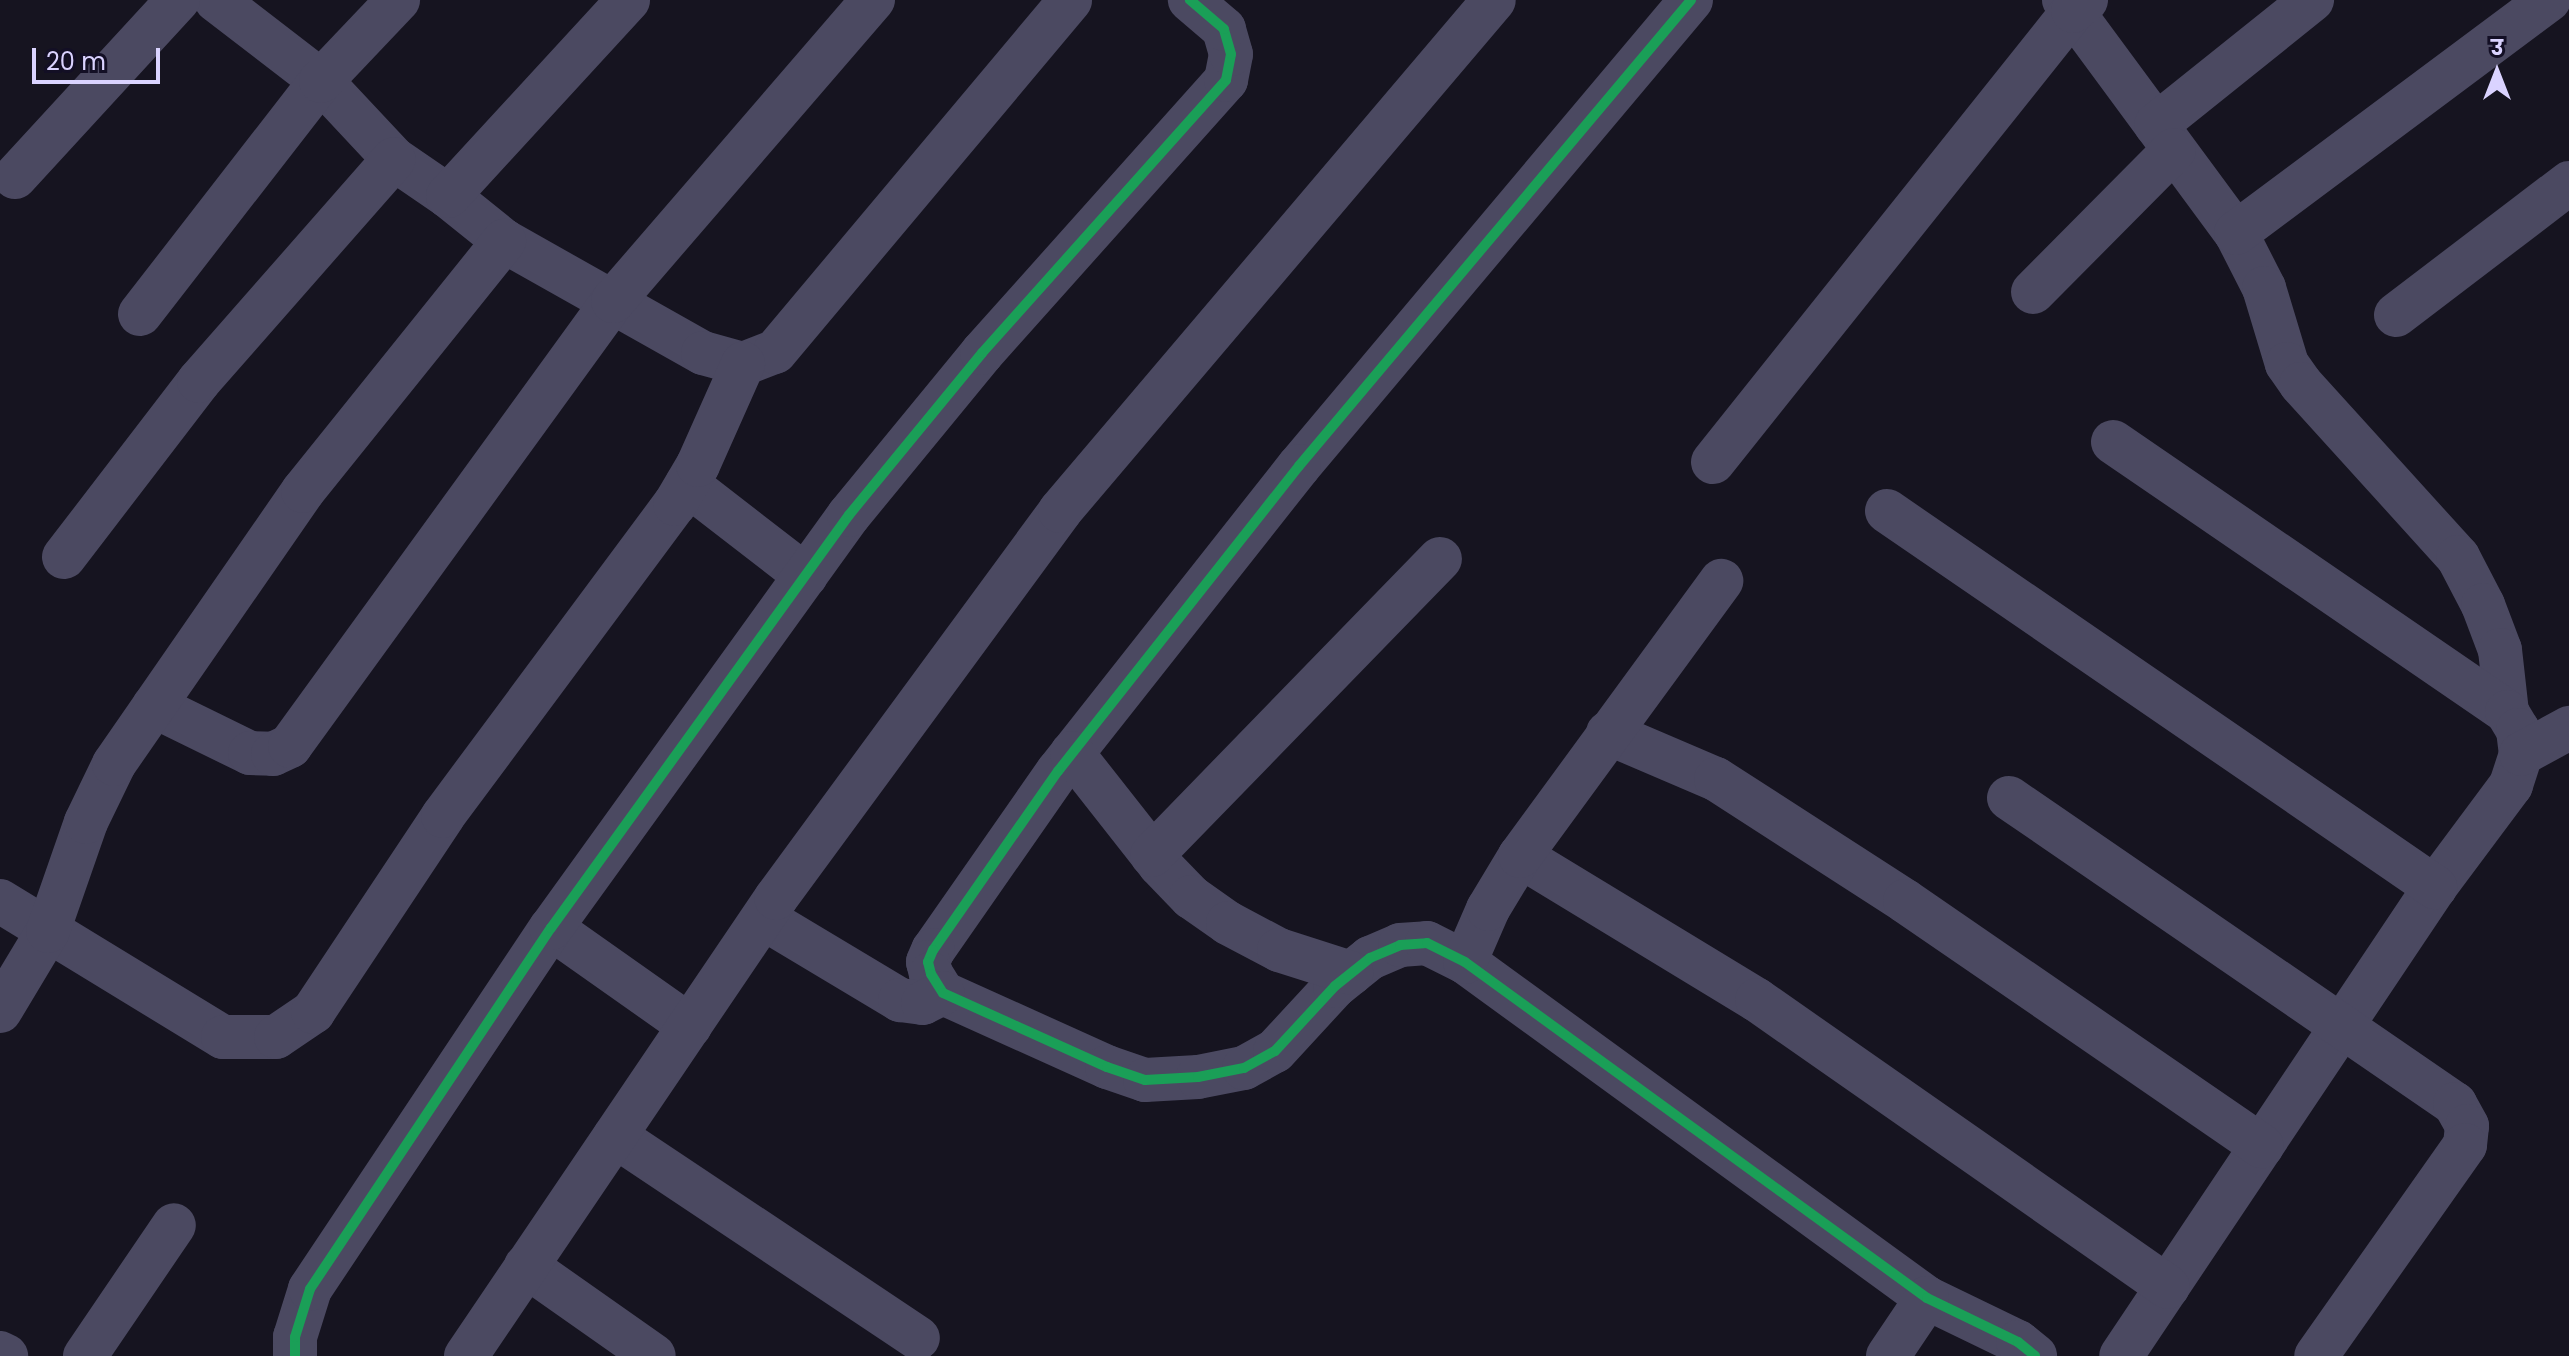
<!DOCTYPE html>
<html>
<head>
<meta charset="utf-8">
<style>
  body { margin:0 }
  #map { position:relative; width:2569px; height:1356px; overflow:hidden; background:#161420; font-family:Poppins,"Noto Sans Devanagari",sans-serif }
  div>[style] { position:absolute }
  .minor>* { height:44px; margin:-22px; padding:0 22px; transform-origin:22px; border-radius:22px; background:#4b4961 }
  .cycleway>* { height:10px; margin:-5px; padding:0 5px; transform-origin:5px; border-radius:5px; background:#1a9f57 }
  span { translate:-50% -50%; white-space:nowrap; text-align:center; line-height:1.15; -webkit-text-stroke:7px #130f25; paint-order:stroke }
  .north { position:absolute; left:2457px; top:32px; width:80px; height:80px; -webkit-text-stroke:6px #130f25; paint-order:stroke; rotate:0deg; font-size:22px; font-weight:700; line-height:32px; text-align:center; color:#dad3ff }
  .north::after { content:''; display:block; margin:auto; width:28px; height:36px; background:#dad3ff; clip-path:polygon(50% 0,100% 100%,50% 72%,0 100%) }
  .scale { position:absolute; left:32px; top:48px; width:128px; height:36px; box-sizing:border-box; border:4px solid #dad3ff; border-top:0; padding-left:10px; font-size:24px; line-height:28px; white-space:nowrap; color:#dad3ff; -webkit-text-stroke:6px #130f25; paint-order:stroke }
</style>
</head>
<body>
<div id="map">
  <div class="minor">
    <div style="left:216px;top:0;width:133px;rotate:37.6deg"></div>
    <div style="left:321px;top:81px;width:107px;rotate:46.9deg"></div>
    <div style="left:394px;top:159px;width:65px;rotate:34.4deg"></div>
    <div style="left:448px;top:196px;width:72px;rotate:38.8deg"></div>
    <div style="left:504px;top:241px;width:228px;rotate:29.4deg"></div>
    <div style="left:703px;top:353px;width:41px;rotate:15.4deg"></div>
    <div style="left:743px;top:364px;width:34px;rotate:-21deg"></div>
    <div style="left:775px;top:352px;width:459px;rotate:-50deg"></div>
    <div style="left:1691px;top:0;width:609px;rotate:130.07deg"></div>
    <div style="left:1299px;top:466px;width:389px;rotate:128.3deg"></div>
    <div style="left:1058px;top:771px;width:218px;rotate:124.9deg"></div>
    <div style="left:933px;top:950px;width:13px;rotate:113deg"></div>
    <div style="left:928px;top:962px;width:12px;rotate:76deg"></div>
    <div style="left:931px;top:974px;width:22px;rotate:58deg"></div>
    <div style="left:943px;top:993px;width:180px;rotate:24.3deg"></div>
    <div style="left:1107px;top:1067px;width:40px;rotate:18.9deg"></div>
    <div style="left:1145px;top:1080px;width:53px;rotate:-3.2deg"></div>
    <div style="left:1198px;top:1077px;width:47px;rotate:-11.1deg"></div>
    <div style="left:1244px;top:1068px;width:35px;rotate:-29deg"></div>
    <div style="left:1275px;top:1051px;width:88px;rotate:-47.3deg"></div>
    <div style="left:1335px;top:986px;width:45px;rotate:-38.7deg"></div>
    <div style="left:1370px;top:958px;width:33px;rotate:-23deg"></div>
    <div style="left:1400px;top:945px;width:27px;rotate:-4deg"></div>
    <div style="left:1427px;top:943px;width:42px;rotate:26.6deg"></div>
    <div style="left:1465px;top:962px;width:571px;rotate:36.03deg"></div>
    <div style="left:1927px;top:1298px;width:101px;rotate:25.8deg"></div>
    <div style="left:2018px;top:1342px;width:22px;rotate:39deg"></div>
    <div style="left:2064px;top:0;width:290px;rotate:53.6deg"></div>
    <div style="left:2236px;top:233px;width:62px;rotate:63deg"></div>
    <div style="left:2264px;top:288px;width:79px;rotate:73.2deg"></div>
    <div style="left:2287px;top:364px;width:24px;rotate:55deg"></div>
    <div style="left:2301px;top:384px;width:234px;rotate:47.8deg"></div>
    <div style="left:2458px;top:557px;width:54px;rotate:62.5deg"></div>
    <div style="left:2483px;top:605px;width:48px;rotate:69.3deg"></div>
    <div style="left:2500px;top:650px;width:62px;rotate:83.6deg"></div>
    <div style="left:2156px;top:125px;width:200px;rotate:-38.7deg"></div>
    <div style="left:15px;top:177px;width:241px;rotate:-47.4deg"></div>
    <div style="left:448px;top:196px;width:266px;rotate:-47.4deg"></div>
    <div style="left:2236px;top:233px;width:390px;rotate:-36.7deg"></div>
    <div style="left:2033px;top:292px;width:200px;rotate:-45.2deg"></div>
    <div style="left:140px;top:314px;width:295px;rotate:-52.2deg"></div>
    <div style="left:321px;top:81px;width:112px;rotate:-46.5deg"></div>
    <div style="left:2396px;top:315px;width:218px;rotate:-37.3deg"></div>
    <div style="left:2113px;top:442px;width:478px;rotate:34.4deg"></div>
    <div style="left:2507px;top:712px;width:21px;rotate:59deg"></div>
    <div style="left:2518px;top:730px;width:24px;rotate:83deg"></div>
    <div style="left:2521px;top:754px;width:33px;rotate:108deg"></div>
    <div style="left:2511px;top:785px;width:127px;rotate:126.7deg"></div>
    <div style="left:2435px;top:887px;width:564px;rotate:123.8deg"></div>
    <div style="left:1713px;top:462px;width:577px;rotate:-51.4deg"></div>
    <div style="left:2073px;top:11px;width:17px;rotate:-40deg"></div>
    <div style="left:687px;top:484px;width:150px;rotate:37.7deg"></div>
    <div style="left:1887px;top:511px;width:665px;rotate:34.46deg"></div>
    <div style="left:64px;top:557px;width:222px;rotate:-52.5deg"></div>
    <div style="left:199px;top:381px;width:295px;rotate:-48.7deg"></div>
    <div style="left:154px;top:706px;width:107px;rotate:26.1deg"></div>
    <div style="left:250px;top:753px;width:23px;rotate:2deg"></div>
    <div style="left:273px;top:754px;width:19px;rotate:-25deg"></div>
    <div style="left:290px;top:746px;width:550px;rotate:-54.03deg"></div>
    <div style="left:613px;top:301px;width:398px;rotate:-49.2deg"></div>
    <div style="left:1608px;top:733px;width:117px;rotate:23.1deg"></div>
    <div style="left:1716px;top:779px;width:225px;rotate:32.8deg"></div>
    <div style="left:1905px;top:901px;width:433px;rotate:34.5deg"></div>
    <div style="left:1072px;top:753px;width:142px;rotate:51.8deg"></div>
    <div style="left:1160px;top:865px;width:45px;rotate:45.9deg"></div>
    <div style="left:1191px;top:897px;width:45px;rotate:35.1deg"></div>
    <div style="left:1228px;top:923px;width:58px;rotate:27.9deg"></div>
    <div style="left:1279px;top:950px;width:76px;rotate:17.7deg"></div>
    <div style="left:2521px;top:754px;width:55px;rotate:-28.4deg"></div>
    <div style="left:2009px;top:798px;width:541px;rotate:34.45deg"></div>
    <div style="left:2455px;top:1104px;width:25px;rotate:61deg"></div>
    <div style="left:2467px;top:1126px;width:19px;rotate:96deg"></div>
    <div style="left:2465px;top:1145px;width:258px;rotate:125.2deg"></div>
    <div style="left:1152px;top:855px;width:413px;rotate:-45.8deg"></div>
    <div style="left:1520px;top:856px;width:277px;rotate:31.3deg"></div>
    <div style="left:1757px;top:1000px;width:501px;rotate:34.93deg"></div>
    <div style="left:0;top:901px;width:261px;rotate:31.4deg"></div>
    <div style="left:223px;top:1037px;width:53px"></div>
    <div style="left:276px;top:1037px;width:45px;rotate:-34deg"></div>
    <div style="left:313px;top:1012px;width:235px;rotate:-56.4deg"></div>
    <div style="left:443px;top:816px;width:389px;rotate:-53.4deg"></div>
    <div style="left:675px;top:504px;width:45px;rotate:-59.5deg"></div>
    <div style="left:698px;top:465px;width:111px;rotate:-66deg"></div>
    <div style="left:763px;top:918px;width:160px;rotate:30.9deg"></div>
    <div style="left:900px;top:1000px;width:23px;rotate:7deg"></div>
    <div style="left:923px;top:1003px;width:22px;rotate:-27deg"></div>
    <div style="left:551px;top:928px;width:170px;rotate:35.2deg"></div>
    <div style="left:1465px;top:962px;width:58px;rotate:-66.5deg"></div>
    <div style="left:1488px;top:909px;width:62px;rotate:-58.9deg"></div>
    <div style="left:1520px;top:856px;width:341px;rotate:-53.8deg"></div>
    <div style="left:0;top:1011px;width:93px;rotate:-59deg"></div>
    <div style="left:48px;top:931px;width:115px;rotate:-70.8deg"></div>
    <div style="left:86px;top:822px;width:64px;rotate:-64.2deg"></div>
    <div style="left:114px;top:764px;width:332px;rotate:-55.3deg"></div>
    <div style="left:303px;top:491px;width:321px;rotate:-51.2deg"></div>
    <div style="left:615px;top:1136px;width:364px;rotate:33.7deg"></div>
    <div style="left:526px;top:1266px;width:156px;rotate:35.1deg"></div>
    <div style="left:0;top:1353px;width:7px;rotate:27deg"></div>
    <div style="left:85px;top:1356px;width:158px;rotate:-55.8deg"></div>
    <div style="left:295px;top:1356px;width:19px;rotate:-90deg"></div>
    <div style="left:295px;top:1337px;width:50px;rotate:-72.6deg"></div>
    <div style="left:310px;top:1289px;width:434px;rotate:-56.3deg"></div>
    <div style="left:551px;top:928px;width:509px;rotate:-54.19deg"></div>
    <div style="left:849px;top:515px;width:210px;rotate:-50.6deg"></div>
    <div style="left:982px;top:353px;width:366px;rotate:-48.2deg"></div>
    <div style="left:1226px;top:80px;width:26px;rotate:-79deg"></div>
    <div style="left:1231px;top:54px;width:26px;rotate:-106deg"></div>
    <div style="left:1224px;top:29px;width:45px;rotate:-139.5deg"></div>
    <div style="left:466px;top:1356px;width:553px;rotate:-55.91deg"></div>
    <div style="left:776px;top:898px;width:480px;rotate:-53.7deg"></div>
    <div style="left:1060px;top:511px;width:670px;rotate:-49.66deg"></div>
    <div style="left:1888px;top:1356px;width:70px;rotate:-56.1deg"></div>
  </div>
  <div class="cycleway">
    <div style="left:1691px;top:0;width:609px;rotate:130.07deg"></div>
    <div style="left:1299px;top:466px;width:389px;rotate:128.3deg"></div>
    <div style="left:1058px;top:771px;width:218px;rotate:124.9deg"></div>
    <div style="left:933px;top:950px;width:13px;rotate:113deg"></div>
    <div style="left:928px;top:962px;width:12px;rotate:76deg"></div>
    <div style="left:931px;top:974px;width:22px;rotate:58deg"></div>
    <div style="left:943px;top:993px;width:180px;rotate:24.3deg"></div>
    <div style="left:1107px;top:1067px;width:40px;rotate:18.9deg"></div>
    <div style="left:1145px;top:1080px;width:53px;rotate:-3.2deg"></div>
    <div style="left:1198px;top:1077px;width:47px;rotate:-11.1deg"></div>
    <div style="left:1244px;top:1068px;width:35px;rotate:-29deg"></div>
    <div style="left:1275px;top:1051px;width:88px;rotate:-47.3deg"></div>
    <div style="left:1335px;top:986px;width:45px;rotate:-38.7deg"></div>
    <div style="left:1370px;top:958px;width:33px;rotate:-23deg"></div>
    <div style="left:1400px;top:945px;width:27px;rotate:-4deg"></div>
    <div style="left:1427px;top:943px;width:42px;rotate:26.6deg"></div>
    <div style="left:1465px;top:962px;width:571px;rotate:36.03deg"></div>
    <div style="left:1927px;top:1298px;width:101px;rotate:25.8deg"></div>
    <div style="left:2018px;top:1342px;width:22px;rotate:39deg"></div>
    <div style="left:295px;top:1356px;width:19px;rotate:-90deg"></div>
    <div style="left:295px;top:1337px;width:50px;rotate:-72.6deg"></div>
    <div style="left:310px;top:1289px;width:434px;rotate:-56.3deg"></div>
    <div style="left:551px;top:928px;width:509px;rotate:-54.19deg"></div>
    <div style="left:849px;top:515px;width:210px;rotate:-50.6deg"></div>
    <div style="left:982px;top:353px;width:366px;rotate:-48.2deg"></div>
    <div style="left:1226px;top:80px;width:26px;rotate:-79deg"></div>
    <div style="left:1231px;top:54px;width:26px;rotate:-106deg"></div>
    <div style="left:1224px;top:29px;width:45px;rotate:-139.5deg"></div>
  </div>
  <div class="north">उ</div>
  <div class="scale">20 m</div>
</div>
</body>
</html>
